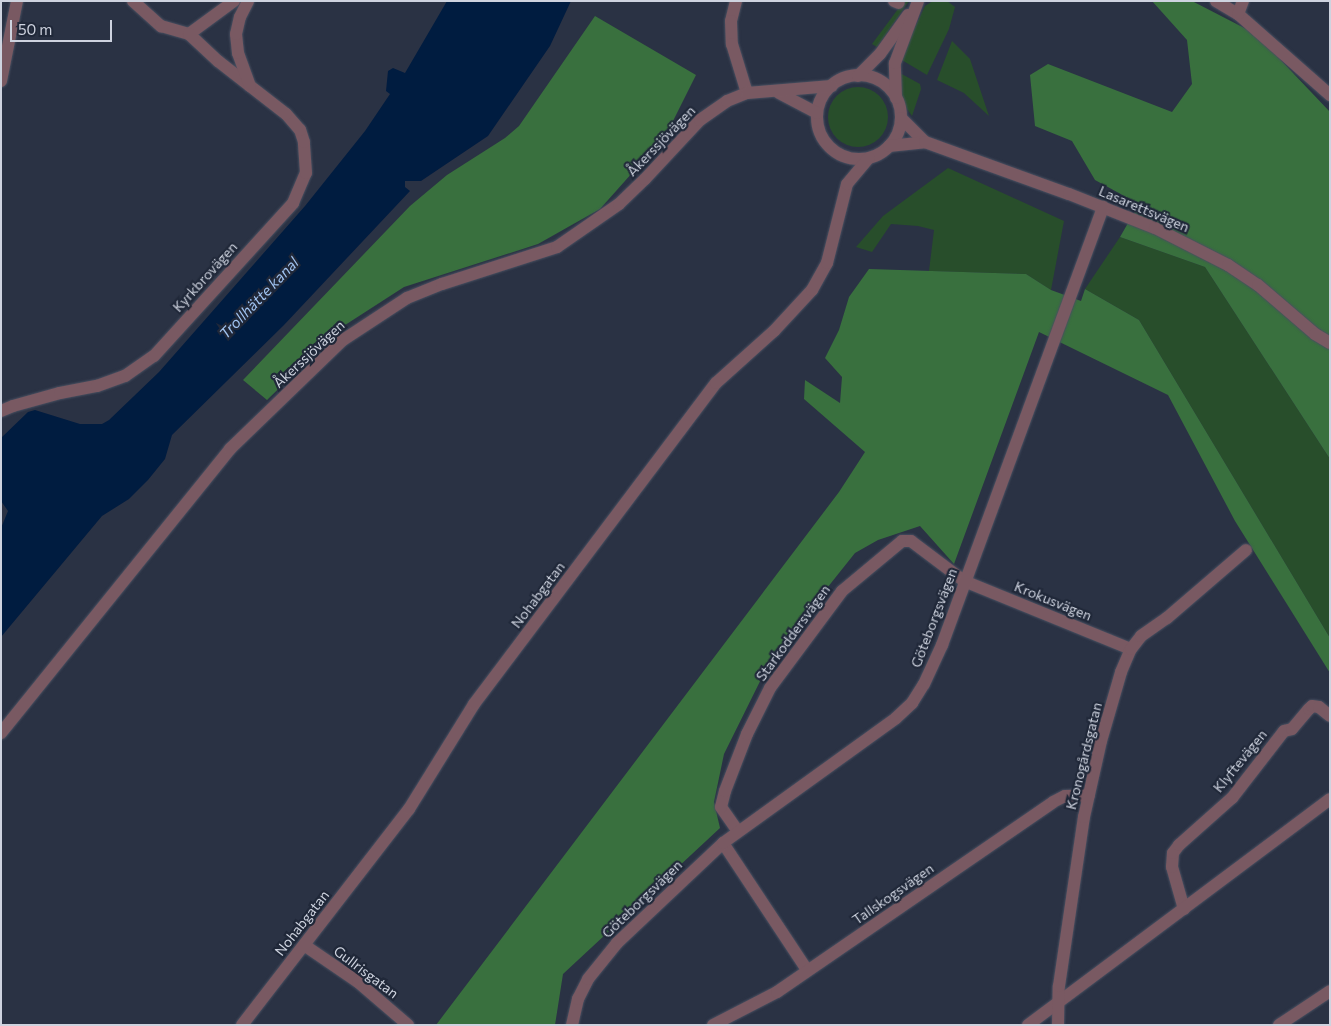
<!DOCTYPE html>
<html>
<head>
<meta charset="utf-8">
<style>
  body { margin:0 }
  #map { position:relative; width:1331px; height:1026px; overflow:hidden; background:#2a3244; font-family:Commissioner,sans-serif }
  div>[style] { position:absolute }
  .green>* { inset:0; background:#284e2b }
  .round { border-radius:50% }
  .forest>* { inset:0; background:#39703e }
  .water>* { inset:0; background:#001c40 }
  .roads { filter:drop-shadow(0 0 1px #484f60) drop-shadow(0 0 1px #484f60) }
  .minor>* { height:12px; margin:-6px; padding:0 6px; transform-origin:6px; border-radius:6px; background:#795962 }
  .minor>.ring { margin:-6px; padding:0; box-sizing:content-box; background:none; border:12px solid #795962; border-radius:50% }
  span { translate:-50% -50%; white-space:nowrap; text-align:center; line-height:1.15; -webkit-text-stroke:4.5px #202839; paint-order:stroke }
  .street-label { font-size:14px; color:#ced3df }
  .water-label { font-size:15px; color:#a1c4f2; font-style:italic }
  .frame { position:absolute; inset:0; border:2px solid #ced3df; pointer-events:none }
  .scale { position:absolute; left:10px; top:20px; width:102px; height:22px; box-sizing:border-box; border:2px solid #ced3df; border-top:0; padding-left:6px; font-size:15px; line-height:18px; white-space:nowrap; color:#ced3df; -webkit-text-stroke:4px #202839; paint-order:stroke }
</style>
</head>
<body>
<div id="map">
  <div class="green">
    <div style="clip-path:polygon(904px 1px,909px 1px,877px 47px,872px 44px)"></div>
    <div style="clip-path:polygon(933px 1px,947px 1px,955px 7px,949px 29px,927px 75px,900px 59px,925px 6px)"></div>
    <div style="clip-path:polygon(952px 41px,970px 59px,989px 116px,964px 93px,937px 80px)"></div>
    <div style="clip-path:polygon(898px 72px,920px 84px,921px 89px,912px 116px,903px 103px,897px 82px)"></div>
    <div class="round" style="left:828px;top:87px;width:60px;height:60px"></div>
    <div style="clip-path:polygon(948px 168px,1064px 221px,1051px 290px,1026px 274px,929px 271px,934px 230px,918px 226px,891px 224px,872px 252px,856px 247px,883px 216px)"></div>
    <div style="clip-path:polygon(1120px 237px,1205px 267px,1330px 459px,1330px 638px,1139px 320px,1085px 289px)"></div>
  </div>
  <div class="forest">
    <div style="clip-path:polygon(1152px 1px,1192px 1px,1256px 34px,1330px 112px,1330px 459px,1205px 267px,1120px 237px,1139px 204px,1095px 180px,1072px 141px,1035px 126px,1030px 75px,1048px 64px,1172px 112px,1192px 84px,1187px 40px)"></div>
    <div style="clip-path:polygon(595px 16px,696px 75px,672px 123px,649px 154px,600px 209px,538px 244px,404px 287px,342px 327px,267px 400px,243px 380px,410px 206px,447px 175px,505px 138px,519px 126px)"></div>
    <div style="clip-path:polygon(869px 269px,1026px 274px,1051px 290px,1081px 301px,1085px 289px,1139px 320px,1330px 638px,1330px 673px,1235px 521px,1168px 395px,1039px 332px,954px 564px,920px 526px,878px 540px,855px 553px,772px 657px,724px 754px,714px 802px,720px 828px,563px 974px,555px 1025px,436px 1025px,839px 492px,865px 452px,804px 399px,805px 380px,840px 403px,842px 377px,825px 358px,839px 330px,849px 297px)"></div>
  </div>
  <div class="water">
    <div style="clip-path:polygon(447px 1px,571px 1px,550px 46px,488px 136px,421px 181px,405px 181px,405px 187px,410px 191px,284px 325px,172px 435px,165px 459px,148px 480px,129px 499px,102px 516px,1px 637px,1px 528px,8px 511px,1px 501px,1px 438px,28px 412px,35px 410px,80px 424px,102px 424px,109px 420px,159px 372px,305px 206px,365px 131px,390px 94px,386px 91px,388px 71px,393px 68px,405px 73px)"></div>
  </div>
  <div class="roads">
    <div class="minor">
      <div style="left:133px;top:1px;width:38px;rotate:42deg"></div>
      <div style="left:161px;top:26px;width:29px;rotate:16deg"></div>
      <div style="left:234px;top:1px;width:56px;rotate:143.7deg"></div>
      <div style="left:189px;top:34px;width:40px;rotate:43deg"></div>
      <div style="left:218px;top:61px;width:41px;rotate:38deg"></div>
      <div style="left:736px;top:1px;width:21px;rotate:104deg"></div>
      <div style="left:731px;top:21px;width:23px;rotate:88deg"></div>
      <div style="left:732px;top:44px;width:51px;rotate:73deg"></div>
      <div style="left:894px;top:1px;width:5px;rotate:22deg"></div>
      <div style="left:1216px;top:1px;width:26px;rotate:31deg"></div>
      <div style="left:1238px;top:14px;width:123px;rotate:41.4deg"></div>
      <div style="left:1238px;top:14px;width:14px;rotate:-69deg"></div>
      <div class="ring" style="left:817px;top:75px;width:72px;height:72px"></div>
      <div style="left:858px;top:76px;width:31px;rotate:-45deg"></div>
      <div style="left:880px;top:54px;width:48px;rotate:-54.3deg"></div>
      <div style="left:1px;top:81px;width:82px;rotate:-78.7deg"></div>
      <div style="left:779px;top:93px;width:43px;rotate:27.8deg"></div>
      <div style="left:896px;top:98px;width:35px;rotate:-92deg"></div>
      <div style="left:895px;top:63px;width:66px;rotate:-69.6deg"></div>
      <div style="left:901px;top:118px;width:34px;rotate:45deg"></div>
      <div style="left:889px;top:146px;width:36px;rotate:-6deg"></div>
      <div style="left:925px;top:142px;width:153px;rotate:19.9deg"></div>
      <div style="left:1069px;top:194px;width:92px;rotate:21.6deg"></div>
      <div style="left:1155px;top:228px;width:82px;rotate:26.9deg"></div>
      <div style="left:1228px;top:265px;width:36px;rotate:34deg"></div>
      <div style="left:1258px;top:285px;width:75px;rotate:40.7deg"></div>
      <div style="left:1315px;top:334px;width:17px;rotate:31deg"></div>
      <div style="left:1px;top:411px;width:13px;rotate:-23deg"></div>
      <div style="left:13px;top:406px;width:49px;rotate:-15.5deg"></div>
      <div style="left:60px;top:393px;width:38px;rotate:-11deg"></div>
      <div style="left:97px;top:386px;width:30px;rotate:-20deg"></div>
      <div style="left:125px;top:376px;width:35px;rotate:-35deg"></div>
      <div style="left:154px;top:356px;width:207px;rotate:-47.7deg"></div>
      <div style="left:293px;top:203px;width:33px;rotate:-67deg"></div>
      <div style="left:306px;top:173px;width:31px;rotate:-94deg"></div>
      <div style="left:304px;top:142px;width:13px;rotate:-108deg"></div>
      <div style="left:300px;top:130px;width:21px;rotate:-131deg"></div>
      <div style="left:286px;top:114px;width:46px;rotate:-142.1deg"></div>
      <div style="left:250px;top:86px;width:35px;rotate:-110deg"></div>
      <div style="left:238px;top:53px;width:19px;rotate:-96deg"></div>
      <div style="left:236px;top:34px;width:17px;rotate:-77deg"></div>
      <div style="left:240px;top:17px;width:18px;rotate:-63deg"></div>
      <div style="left:1px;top:733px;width:365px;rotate:-51.1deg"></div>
      <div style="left:230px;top:449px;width:157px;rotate:-44deg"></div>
      <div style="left:343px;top:340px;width:77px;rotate:-33.3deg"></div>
      <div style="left:407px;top:298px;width:38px;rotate:-22deg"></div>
      <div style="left:442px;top:284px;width:121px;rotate:-17.8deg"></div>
      <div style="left:557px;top:247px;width:75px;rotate:-34.7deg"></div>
      <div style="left:619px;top:204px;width:36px;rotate:-44deg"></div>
      <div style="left:645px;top:179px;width:81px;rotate:-47deg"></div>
      <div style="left:700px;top:120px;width:33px;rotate:-35deg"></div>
      <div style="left:727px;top:101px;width:22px;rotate:-22deg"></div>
      <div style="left:747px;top:93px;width:85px;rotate:-4.7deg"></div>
      <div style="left:737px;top:830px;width:28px;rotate:-125deg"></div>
      <div style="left:721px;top:807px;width:16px;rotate:-76deg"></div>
      <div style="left:725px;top:791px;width:61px;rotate:-68.9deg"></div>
      <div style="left:747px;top:734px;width:51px;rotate:-63.4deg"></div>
      <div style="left:770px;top:688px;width:121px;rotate:-53.4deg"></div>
      <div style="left:842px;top:591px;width:78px;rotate:-39.8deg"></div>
      <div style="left:902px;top:541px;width:9px"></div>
      <div style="left:911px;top:541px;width:66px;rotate:37deg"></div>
      <div style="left:964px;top:581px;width:180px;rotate:22.2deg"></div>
      <div style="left:723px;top:843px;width:152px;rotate:56.5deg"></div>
      <div style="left:1184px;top:909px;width:44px;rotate:-105.9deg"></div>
      <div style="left:1172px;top:867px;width:14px;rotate:-86deg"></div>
      <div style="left:1173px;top:853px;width:10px;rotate:-53deg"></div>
      <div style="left:1179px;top:845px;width:71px;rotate:-41.6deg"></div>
      <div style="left:1232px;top:798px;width:85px;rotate:-52.2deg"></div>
      <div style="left:1284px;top:731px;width:8px;rotate:-14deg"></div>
      <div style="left:1292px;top:729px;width:26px;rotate:-50deg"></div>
      <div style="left:1309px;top:709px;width:4px;rotate:-45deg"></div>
      <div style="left:1312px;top:706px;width:7px;rotate:8deg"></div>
      <div style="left:1319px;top:707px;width:14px;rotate:39deg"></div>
      <div style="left:304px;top:945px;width:65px;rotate:34.4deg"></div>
      <div style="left:358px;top:982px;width:66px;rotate:40.7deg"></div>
      <div style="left:242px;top:1025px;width:273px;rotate:-52.3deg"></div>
      <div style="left:409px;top:809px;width:123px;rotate:-58.2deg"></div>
      <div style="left:474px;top:704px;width:402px;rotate:-53deg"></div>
      <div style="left:716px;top:383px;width:78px;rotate:-41.9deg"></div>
      <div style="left:774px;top:331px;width:56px;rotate:-47.2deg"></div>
      <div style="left:812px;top:290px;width:31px;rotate:-61deg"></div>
      <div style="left:827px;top:263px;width:81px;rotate:-75.8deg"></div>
      <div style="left:847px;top:184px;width:34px;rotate:-50deg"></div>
      <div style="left:572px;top:1025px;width:27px;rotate:-77deg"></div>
      <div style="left:578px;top:999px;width:22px;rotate:-63deg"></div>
      <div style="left:588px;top:979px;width:46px;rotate:-51.1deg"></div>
      <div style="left:617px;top:943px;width:146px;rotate:-43.3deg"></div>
      <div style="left:723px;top:843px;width:213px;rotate:-35.8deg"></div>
      <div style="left:896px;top:718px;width:22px;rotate:-43deg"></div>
      <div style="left:912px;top:703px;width:22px;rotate:-58deg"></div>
      <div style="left:924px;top:684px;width:43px;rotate:-65.2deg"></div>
      <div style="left:942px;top:645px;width:467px;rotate:-69.8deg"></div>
      <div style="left:713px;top:1025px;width:72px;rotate:-27.3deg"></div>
      <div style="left:777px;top:992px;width:335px;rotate:-34.5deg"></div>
      <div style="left:1053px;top:802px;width:13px;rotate:-27deg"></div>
      <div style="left:1065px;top:796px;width:24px;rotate:-2deg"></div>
      <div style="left:1028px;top:1025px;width:377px;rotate:-36.8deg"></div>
      <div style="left:1058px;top:1025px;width:39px;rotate:-89deg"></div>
      <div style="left:1059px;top:986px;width:171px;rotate:-81.6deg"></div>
      <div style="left:1084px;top:817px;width:78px;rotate:-77.4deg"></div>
      <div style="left:1101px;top:741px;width:72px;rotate:-73.8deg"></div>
      <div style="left:1121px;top:672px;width:25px;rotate:-67deg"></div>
      <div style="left:1131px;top:649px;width:16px;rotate:-52deg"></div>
      <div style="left:1141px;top:636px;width:32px;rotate:-35deg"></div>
      <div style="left:1167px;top:618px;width:104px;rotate:-40.7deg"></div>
      <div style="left:1279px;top:1025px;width:61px;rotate:-33.7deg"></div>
    </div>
  </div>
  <div class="street-label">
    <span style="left:661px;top:141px;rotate:-46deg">Åkerssjövägen</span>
    <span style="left:1144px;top:209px;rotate:23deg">Lasarettsvägen</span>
    <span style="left:205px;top:277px;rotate:-48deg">Kyrkbrovägen</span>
    <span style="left:309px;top:354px;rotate:-43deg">Åkerssjövägen</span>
    <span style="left:538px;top:595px;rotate:-53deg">Nohabgatan</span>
    <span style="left:1053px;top:601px;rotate:22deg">Krokusvägen</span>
    <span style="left:934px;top:618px;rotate:-69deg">Göteborgsvägen</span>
    <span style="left:793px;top:633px;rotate:-54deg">Starkoddersvägen</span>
    <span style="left:1084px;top:756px;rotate:-76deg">Kronogårdsgatan</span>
    <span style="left:1240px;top:761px;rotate:-51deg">Klyftevägen</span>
    <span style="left:893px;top:894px;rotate:-35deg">Tallskogsvägen</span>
    <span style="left:642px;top:899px;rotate:-44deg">Göteborgsvägen</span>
    <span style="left:302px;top:923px;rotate:-52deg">Nohabgatan</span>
    <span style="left:366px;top:972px;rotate:37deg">Gullrisgatan</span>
  </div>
  <div class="water-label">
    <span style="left:259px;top:298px;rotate:-46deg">Trollhätte kanal</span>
  </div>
  <div class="frame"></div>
  <div class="scale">50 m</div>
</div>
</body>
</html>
